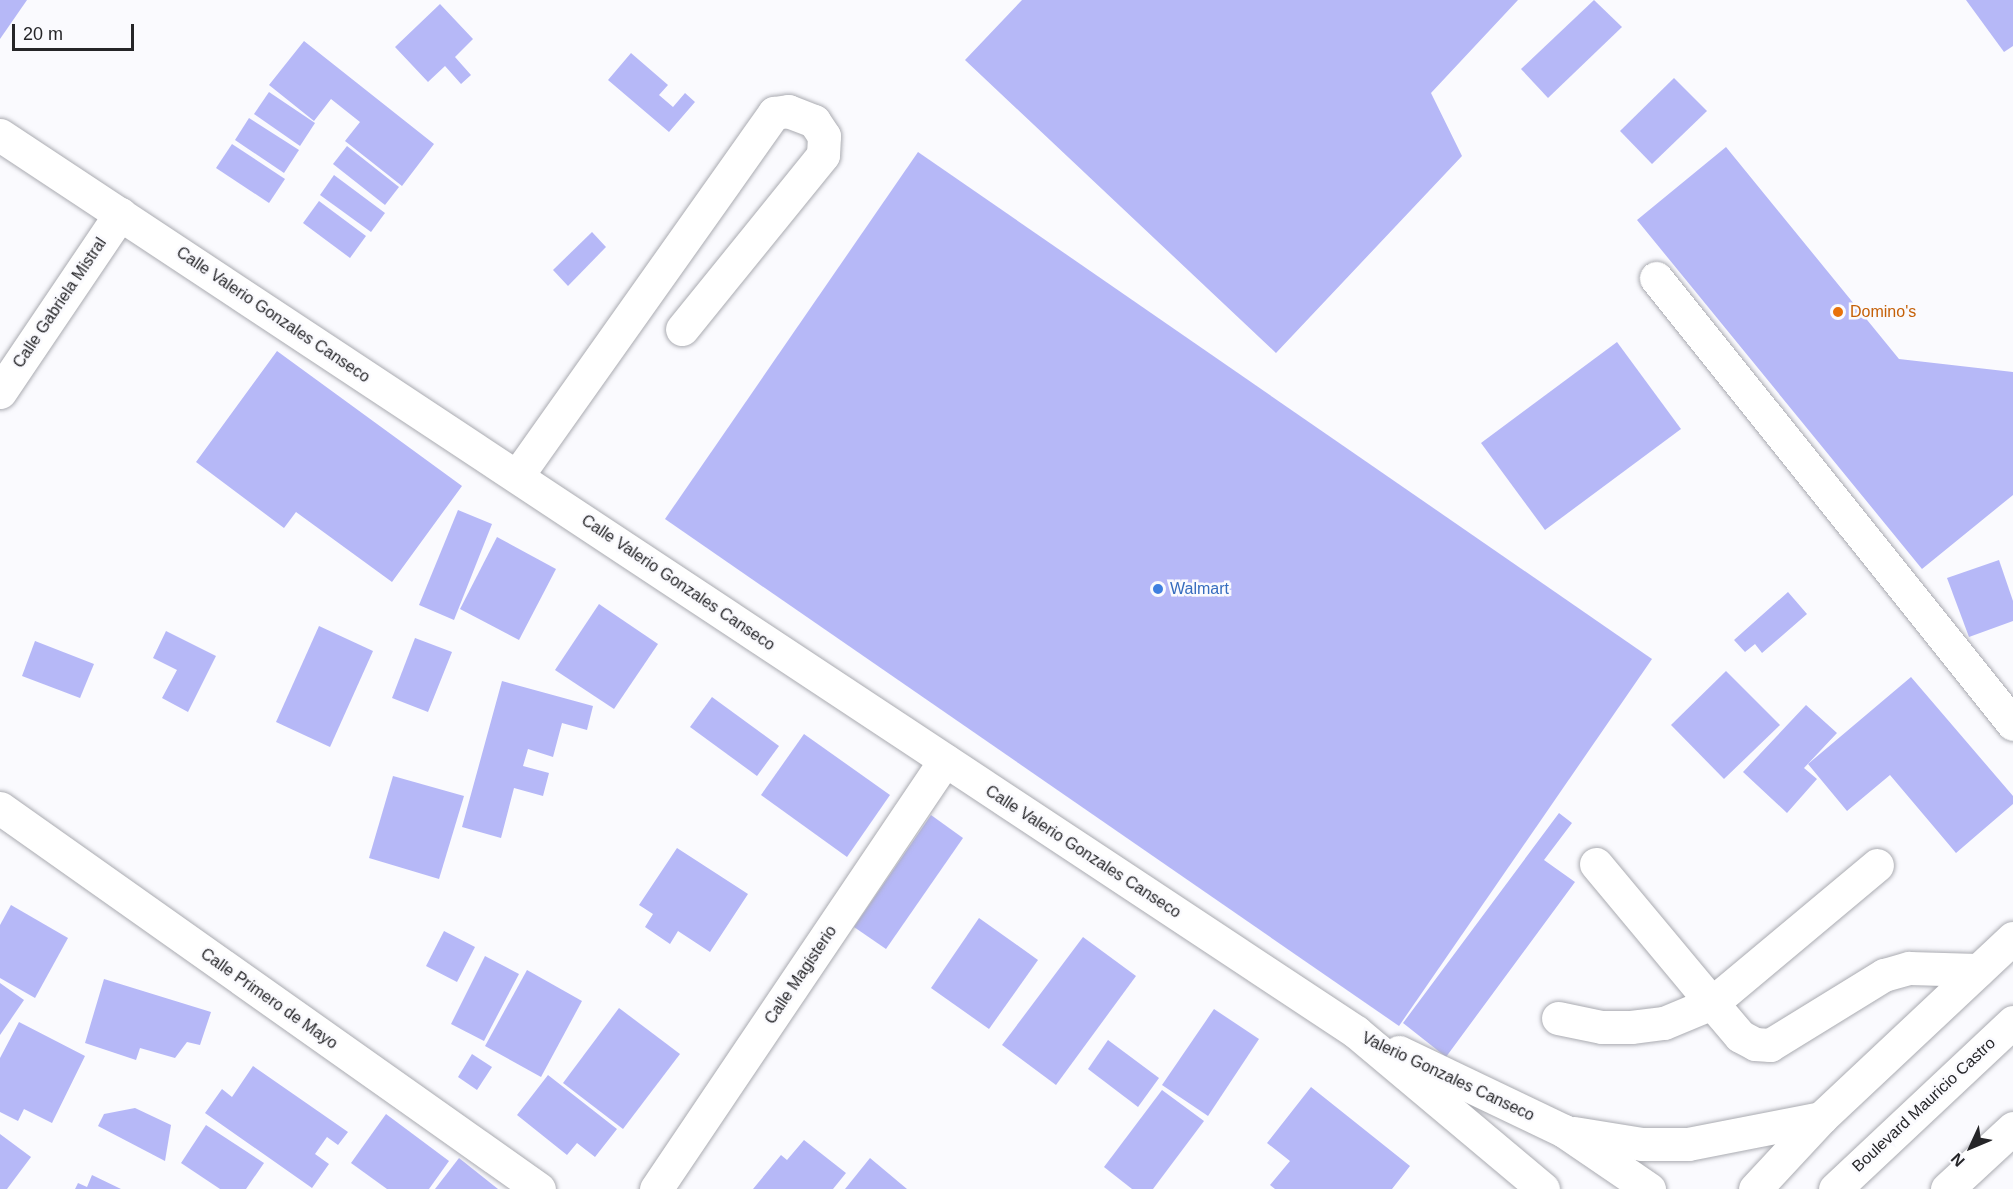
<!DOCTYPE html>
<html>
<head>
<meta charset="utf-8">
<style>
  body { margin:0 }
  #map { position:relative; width:2013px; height:1189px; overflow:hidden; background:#fafafe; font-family:Arial,sans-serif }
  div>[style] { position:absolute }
  .building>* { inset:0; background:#b6b8f7 }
  .roads { filter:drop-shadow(0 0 2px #aaabb1) drop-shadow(0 0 2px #aaabb1) }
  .minor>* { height:33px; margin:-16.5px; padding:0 16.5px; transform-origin:16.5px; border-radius:16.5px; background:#fff }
  .major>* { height:33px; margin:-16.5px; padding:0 16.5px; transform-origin:16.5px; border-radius:16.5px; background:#fff }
  .dots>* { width:16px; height:16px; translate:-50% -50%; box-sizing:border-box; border:3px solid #fafafe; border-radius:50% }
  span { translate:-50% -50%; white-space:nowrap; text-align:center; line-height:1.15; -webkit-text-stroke:5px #fafafe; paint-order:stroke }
  .street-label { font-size:16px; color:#252528 }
  .food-label { font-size:16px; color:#c56008 }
  .left { translate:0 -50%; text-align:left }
  .shop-label { font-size:16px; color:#366cbe }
  .north { position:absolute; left:1941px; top:1117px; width:60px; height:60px; -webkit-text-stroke:4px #fafafe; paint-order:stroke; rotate:226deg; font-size:16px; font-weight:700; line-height:24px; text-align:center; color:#252528 }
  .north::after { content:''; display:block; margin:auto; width:21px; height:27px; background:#252528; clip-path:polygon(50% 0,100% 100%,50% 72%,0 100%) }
  .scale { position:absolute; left:12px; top:24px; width:122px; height:27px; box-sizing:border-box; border:3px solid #252528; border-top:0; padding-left:8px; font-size:18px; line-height:21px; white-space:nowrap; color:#252528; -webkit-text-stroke:4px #fafafe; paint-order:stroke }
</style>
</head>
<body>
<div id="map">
  <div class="building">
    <div style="clip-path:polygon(0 0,27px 0,0 39px)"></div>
    <div style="clip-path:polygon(1022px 0,1518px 0,1431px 93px,1462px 156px,1276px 353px,965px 60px)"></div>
    <div style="clip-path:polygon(1594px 0,1622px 27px,1548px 98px,1521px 69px)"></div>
    <div style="clip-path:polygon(1966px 0,2013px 0,2013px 46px,2004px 52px)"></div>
    <div style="clip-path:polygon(440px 4px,473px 39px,455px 57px,471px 75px,461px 84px,445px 66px,428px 82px,395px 47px)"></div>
    <div style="clip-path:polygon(304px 41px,434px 144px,402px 186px,345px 141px,360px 122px,331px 99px,314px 121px,269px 85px)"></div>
    <div style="clip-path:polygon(631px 53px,668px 85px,659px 95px,673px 107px,685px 93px,695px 102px,669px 132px,608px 80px)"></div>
    <div style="clip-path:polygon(1674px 78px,1707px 111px,1652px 164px,1620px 131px)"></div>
    <div style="clip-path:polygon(269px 92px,315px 123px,300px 146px,254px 114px)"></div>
    <div style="clip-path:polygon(249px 118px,299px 150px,284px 173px,235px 140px)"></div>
    <div style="clip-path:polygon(232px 144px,285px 179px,269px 203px,216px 168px)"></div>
    <div style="clip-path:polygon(347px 146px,399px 187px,385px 205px,333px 164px)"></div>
    <div style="clip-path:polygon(1726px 147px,1899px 359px,2013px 372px,2013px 495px,1922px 569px,1637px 220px)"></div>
    <div style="clip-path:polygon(918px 152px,1652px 659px,1399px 1026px,665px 519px)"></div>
    <div style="clip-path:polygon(334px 175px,385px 213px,371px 232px,320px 195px)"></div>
    <div style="clip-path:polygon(319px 201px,366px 236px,350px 258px,303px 223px)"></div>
    <div style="clip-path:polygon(592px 232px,606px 247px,568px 286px,553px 270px)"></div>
    <div style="clip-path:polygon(1617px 342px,1681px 429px,1545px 530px,1481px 443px)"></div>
    <div style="clip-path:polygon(277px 351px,462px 486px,392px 582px,296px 512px,284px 528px,196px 462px)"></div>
    <div style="clip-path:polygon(458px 510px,492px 524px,454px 620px,419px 605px)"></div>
    <div style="clip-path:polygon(497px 537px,556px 569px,519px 640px,460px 609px)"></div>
    <div style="clip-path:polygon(1999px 560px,2013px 601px,2013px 621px,1969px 637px,1947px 578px)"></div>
    <div style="clip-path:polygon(1788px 592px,1807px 614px,1762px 653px,1755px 644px,1745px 652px,1734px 640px)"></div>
    <div style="clip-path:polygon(599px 604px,658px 644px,614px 709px,555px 670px)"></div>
    <div style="clip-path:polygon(319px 626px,373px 651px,330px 747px,276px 722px)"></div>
    <div style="clip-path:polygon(166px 631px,216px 656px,188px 712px,162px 698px,177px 670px,153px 658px)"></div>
    <div style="clip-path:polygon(415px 638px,452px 652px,428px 712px,392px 698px)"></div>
    <div style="clip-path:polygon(35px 641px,94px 664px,80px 698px,22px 676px)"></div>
    <div style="clip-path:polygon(1726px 671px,1780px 725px,1724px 779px,1671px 725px)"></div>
    <div style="clip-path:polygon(1911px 677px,2013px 796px,2013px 804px,1956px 853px,1890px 775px,1847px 811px,1808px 764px)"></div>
    <div style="clip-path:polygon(502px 681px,593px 706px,587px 730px,562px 723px,553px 757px,528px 749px,523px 766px,549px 773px,543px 796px,514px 788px,501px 838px,462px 827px)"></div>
    <div style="clip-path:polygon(712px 697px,779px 746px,757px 776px,690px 727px)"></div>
    <div style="clip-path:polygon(1806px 705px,1837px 733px,1804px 768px,1817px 779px,1787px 813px,1743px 772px)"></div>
    <div style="clip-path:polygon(804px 734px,890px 795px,847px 857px,761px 795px)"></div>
    <div style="clip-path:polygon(393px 776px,464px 796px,439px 879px,369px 858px)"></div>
    <div style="clip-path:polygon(1559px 813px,1572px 823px,1544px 860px,1575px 882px,1446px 1057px,1403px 1023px)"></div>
    <div style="clip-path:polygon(931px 815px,963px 838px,886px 949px,854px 927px)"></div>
    <div style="clip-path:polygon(677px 848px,748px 894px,710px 952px,678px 931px,670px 944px,645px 927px,653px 914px,639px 905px)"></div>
    <div style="clip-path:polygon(11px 905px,68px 938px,35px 998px,0 978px,0 925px)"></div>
    <div style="clip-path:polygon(979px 918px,1038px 960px,989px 1029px,931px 988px)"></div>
    <div style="clip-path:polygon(444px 931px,475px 947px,457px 982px,426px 966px)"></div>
    <div style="clip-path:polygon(1083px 937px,1136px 976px,1056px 1085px,1002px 1045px)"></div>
    <div style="clip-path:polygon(485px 956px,519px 974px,484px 1041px,451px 1024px)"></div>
    <div style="clip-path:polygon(527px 970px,582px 1001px,541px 1077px,485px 1046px)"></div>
    <div style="clip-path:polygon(104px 979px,211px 1012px,200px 1045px,187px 1042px,175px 1058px,140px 1048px,136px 1060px,85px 1043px)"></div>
    <div style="clip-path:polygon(0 983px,24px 1000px,0 1035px)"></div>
    <div style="clip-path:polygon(619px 1008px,680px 1054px,623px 1129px,563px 1083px)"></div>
    <div style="clip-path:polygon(1214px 1009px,1259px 1039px,1208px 1116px,1162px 1085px)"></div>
    <div style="clip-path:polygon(19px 1022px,85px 1056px,52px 1123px,24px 1109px,18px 1121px,0 1112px,0 1058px)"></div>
    <div style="clip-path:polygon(1108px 1040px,1159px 1078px,1138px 1107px,1088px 1069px)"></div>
    <div style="clip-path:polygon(472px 1054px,492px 1067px,477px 1090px,458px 1077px)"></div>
    <div style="clip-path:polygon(253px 1066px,348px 1132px,338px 1145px,327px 1137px,315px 1154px,329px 1164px,312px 1188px,205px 1113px,222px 1089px,232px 1097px)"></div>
    <div style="clip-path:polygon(548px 1075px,617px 1129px,595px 1157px,577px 1143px,567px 1155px,517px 1115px)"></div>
    <div style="clip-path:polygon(1311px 1087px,1410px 1166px,1392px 1189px,1275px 1189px,1270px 1185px,1290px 1161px,1267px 1143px)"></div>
    <div style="clip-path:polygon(1162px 1090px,1204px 1121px,1153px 1189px,1132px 1189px,1104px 1167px)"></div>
    <div style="clip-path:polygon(135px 1108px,171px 1125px,165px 1161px,98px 1126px,104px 1114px)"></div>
    <div style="clip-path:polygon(386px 1114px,449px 1161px,429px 1189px,387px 1189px,351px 1163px)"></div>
    <div style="clip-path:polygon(206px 1125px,264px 1163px,246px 1189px,220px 1189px,181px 1163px)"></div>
    <div style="clip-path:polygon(0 1134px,31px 1157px,7px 1189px,0 1189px)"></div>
    <div style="clip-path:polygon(804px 1140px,846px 1173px,833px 1189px,753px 1189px,781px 1155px,787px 1160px)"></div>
    <div style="clip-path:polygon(459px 1158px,498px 1189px,435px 1189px)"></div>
    <div style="clip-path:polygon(870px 1158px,907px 1189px,845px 1189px)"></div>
    <div style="clip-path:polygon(92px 1175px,121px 1189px,75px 1189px,78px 1183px,87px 1187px)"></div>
  </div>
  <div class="roads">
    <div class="minor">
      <div style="left:0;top:135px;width:1626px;rotate:33.48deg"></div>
      <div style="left:1356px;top:1032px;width:244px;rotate:40deg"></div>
      <div style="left:1656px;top:278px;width:571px;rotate:51.32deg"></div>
      <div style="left:0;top:392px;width:215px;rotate:-56deg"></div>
      <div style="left:517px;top:476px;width:445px;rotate:-54.7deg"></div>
      <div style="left:774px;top:113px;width:14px;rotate:-8deg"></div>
      <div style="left:788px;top:111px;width:28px;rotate:21deg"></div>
      <div style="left:814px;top:121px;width:18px;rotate:56deg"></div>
      <div style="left:824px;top:136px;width:19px;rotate:93deg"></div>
      <div style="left:823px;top:155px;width:224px;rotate:129deg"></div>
      <div style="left:0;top:808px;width:660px;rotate:35.26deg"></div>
      <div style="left:1596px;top:864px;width:181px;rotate:50.2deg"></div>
      <div style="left:1712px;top:1003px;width:215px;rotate:-39.9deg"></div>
      <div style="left:1558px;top:1018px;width:45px;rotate:11.6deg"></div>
      <div style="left:1602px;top:1027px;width:29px"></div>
      <div style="left:1631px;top:1027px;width:33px;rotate:-7deg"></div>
      <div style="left:1664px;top:1023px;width:52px;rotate:-22.6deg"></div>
      <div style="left:1712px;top:1003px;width:43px;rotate:49.7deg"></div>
      <div style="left:1740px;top:1036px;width:17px;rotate:28deg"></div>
      <div style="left:1755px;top:1044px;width:15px;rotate:4deg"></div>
      <div style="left:1770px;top:1045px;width:134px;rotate:-31.6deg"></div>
      <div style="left:1884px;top:975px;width:26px;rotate:-16deg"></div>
      <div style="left:1909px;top:968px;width:69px;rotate:1.7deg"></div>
      <div style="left:1399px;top:1052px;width:183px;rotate:25.6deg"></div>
      <div style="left:1564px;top:1131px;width:103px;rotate:34.3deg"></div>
      <div style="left:1574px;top:1133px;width:69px;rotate:9.2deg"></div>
      <div style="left:1642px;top:1144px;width:46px"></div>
      <div style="left:1688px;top:1144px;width:136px;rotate:-11.1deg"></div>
      <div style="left:656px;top:1189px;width:517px;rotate:-56.03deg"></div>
      <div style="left:1755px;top:1189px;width:97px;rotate:-47.1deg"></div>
      <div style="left:1821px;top:1118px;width:263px;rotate:-43.2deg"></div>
    </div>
    <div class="major">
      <div style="left:1835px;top:1189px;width:244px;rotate:-43.2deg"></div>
      <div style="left:1947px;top:1189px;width:90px;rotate:-42.7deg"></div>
    </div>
  </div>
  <div class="dots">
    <div style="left:1838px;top:312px;background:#e8710a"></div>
    <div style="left:1158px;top:589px;background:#3f7fe0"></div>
  </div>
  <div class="street-label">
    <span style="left:60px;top:303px;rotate:-56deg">Calle Gabriela Mistral</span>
    <span style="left:273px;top:315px;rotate:34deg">Calle Valerio Gonzales Canseco</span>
    <span style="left:678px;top:583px;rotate:34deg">Calle Valerio Gonzales Canseco</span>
    <span style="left:1083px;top:852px;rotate:33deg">Calle Valerio Gonzales Canseco</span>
    <span style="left:801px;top:975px;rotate:-56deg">Calle Magisterio</span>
    <span style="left:269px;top:999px;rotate:35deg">Calle Primero de Mayo</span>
    <span style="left:1448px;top:1077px;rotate:25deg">Valerio Gonzales Canseco</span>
    <span style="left:1924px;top:1105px;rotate:-43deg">Boulevard Mauricio Castro</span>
  </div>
  <div class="food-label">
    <span class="left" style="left:1850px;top:312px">Domino's</span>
  </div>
  <div class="shop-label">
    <span class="left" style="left:1170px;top:589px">Walmart</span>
  </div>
  <div class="north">N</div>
  <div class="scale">20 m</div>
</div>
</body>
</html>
